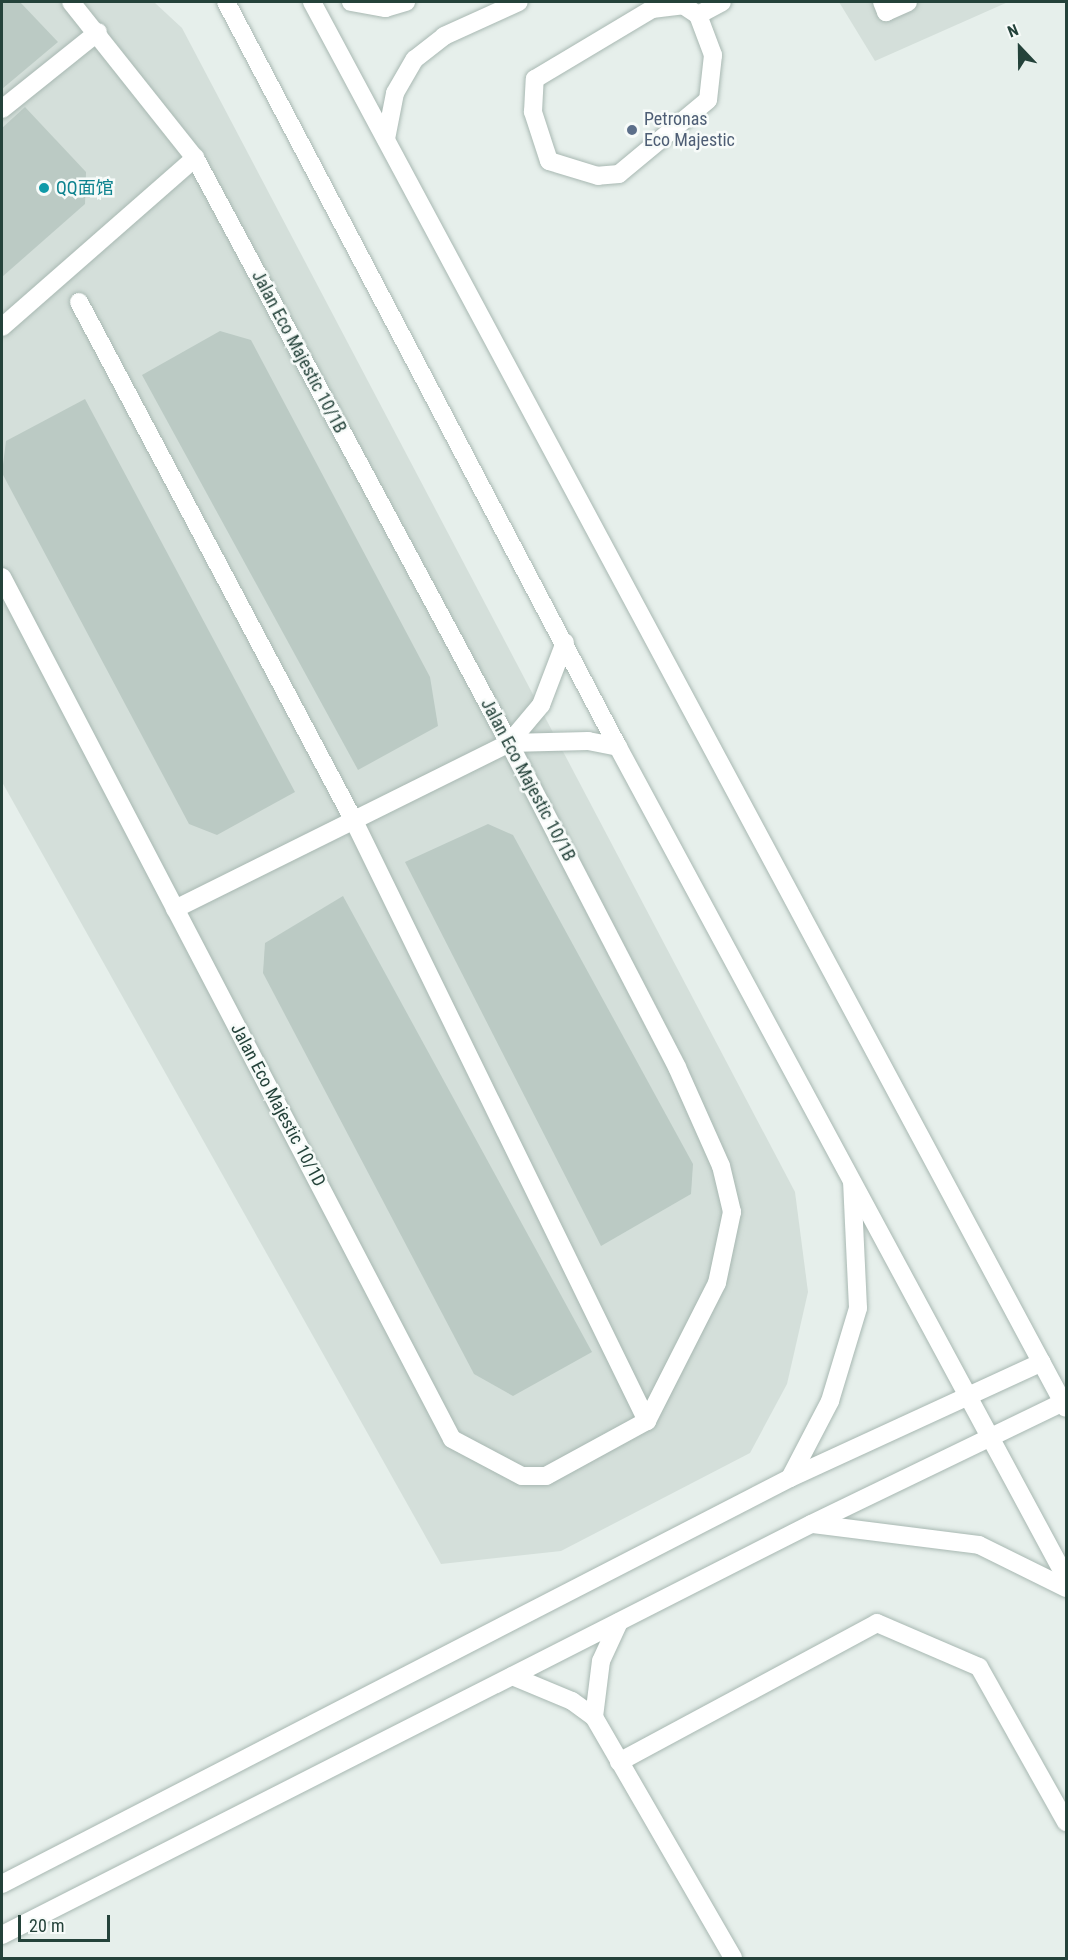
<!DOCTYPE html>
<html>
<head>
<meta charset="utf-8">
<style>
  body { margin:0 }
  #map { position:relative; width:1068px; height:1960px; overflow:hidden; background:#e6efeb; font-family:"Roboto Condensed","Noto Sans SC",sans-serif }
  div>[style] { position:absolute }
  .built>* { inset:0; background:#d4dfda }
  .building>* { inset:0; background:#bbcac4 }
  .roads { filter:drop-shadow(0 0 2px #a8b8b2) drop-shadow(0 0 2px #a8b8b2) }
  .minor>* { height:18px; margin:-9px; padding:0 9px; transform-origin:9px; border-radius:9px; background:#fff }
  .dots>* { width:16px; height:16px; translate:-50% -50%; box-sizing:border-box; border:3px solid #f7fbf9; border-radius:50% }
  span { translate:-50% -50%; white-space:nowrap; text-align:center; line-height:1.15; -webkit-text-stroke:5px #f7fbf9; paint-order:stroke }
  .service-label { font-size:18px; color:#4e5e75 }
  .left { translate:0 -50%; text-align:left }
  .culture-label { font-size:18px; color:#0d838f }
  .street-label { font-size:18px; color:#24423a }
  .frame { position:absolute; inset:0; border:3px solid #24423a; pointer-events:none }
  .north { position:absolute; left:990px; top:18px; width:60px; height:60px; -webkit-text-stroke:4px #f7fbf9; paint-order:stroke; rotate:338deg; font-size:16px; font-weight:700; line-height:24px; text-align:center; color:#24423a }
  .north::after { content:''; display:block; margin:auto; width:21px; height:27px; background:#24423a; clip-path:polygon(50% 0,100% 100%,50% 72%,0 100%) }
  .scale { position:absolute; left:18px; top:1915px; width:92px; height:27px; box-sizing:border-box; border:3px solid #24423a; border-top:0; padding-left:8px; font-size:18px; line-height:21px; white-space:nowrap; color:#24423a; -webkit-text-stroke:4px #f7fbf9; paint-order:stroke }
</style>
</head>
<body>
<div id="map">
  <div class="built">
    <div style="clip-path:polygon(2px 2px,154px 2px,182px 28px,795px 1192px,808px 1292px,787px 1384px,750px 1453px,561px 1551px,441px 1564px,2px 782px)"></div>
    <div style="clip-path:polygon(839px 2px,1008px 2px,875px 61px)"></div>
  </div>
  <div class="building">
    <div style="clip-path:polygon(2px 2px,20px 2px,58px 42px,2px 89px)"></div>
    <div style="clip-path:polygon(25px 107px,86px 172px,85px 204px,2px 277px,2px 128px)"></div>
    <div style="clip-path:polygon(220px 331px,251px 340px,430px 677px,438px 726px,358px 770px,142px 375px)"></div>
    <div style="clip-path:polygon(85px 399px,295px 792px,217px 835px,189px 824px,2px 473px,6px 441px)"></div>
    <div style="clip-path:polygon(488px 824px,513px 835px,693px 1164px,691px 1194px,601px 1246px,405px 862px)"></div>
    <div style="clip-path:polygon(343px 896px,592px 1352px,513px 1396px,474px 1374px,263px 973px,265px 943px)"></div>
  </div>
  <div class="roads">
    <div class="minor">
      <div style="left:226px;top:2px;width:842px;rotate:62.25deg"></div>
      <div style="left:618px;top:747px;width:944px;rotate:61.67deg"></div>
      <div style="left:312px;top:2px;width:1595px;rotate:61.8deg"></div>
      <div style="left:351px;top:2px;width:35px;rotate:10deg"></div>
      <div style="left:385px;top:8px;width:22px;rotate:-16deg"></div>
      <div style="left:882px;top:2px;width:11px;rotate:68deg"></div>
      <div style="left:886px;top:12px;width:24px;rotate:-24deg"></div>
      <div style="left:683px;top:5px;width:18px;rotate:34deg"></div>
      <div style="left:698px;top:15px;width:43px;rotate:69.4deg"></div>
      <div style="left:713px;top:55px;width:45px;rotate:96.3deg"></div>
      <div style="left:708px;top:100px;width:116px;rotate:140.3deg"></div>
      <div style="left:619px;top:174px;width:21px;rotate:175deg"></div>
      <div style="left:598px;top:176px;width:51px;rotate:-163deg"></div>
      <div style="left:549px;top:161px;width:52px;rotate:-108.1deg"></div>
      <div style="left:533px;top:112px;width:33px;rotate:-87deg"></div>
      <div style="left:535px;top:79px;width:136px;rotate:-30.9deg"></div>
      <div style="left:652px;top:9px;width:31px;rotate:-7deg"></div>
      <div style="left:698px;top:15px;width:27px;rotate:-28deg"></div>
      <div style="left:2px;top:109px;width:123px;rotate:-38.7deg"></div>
      <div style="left:386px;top:139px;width:47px;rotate:-78.9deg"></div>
      <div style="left:395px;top:93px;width:39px;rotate:-60deg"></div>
      <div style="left:415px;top:59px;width:37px;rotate:-38deg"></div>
      <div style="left:444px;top:36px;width:82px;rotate:-24.4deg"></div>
      <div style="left:79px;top:302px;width:587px;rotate:62.08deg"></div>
      <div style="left:354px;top:821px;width:668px;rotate:63.97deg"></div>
      <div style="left:2px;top:327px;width:257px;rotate:-41.2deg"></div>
      <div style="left:2px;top:577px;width:972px;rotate:62.43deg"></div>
      <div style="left:452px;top:1439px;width:79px;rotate:27.9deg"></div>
      <div style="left:522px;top:1476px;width:24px"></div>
      <div style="left:546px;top:1476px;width:115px;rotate:-28.6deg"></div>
      <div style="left:647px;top:1421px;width:155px;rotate:-63.1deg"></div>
      <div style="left:717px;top:1283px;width:73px;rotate:-78.1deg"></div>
      <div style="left:732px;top:1212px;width:47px;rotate:-103.4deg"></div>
      <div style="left:721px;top:1166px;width:108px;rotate:-114deg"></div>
      <div style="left:677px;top:1067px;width:365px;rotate:-117.4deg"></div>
      <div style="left:509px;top:743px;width:664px;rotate:-118.22deg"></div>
      <div style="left:195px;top:158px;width:199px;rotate:-128.5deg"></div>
      <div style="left:509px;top:743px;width:79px;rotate:-1.5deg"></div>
      <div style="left:588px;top:741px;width:31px;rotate:11deg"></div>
      <div style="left:175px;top:909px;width:373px;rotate:-26.4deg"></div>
      <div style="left:509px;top:743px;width:50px;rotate:-49.9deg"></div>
      <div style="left:541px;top:705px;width:67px;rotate:-69.1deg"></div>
      <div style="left:790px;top:1478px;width:87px;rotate:-62.5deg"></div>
      <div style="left:830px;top:1401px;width:97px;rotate:-73.2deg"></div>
      <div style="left:858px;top:1308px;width:126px;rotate:-92.7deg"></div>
      <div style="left:813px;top:1524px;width:167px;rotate:7.2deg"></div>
      <div style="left:979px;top:1545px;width:97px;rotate:26.3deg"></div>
      <div style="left:512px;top:1676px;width:65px;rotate:22.6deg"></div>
      <div style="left:572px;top:1701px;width:27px;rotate:36deg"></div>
      <div style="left:594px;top:1717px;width:278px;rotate:60deg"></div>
      <div style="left:594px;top:1717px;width:56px;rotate:-82.9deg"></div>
      <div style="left:601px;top:1661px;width:43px;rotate:-65.2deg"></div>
      <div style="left:619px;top:1762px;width:293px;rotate:-28.3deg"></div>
      <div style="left:877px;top:1623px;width:111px;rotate:23.3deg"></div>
      <div style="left:979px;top:1667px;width:178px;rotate:60.7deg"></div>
      <div style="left:2px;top:1884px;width:886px;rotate:-27.26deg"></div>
      <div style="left:790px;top:1478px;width:277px;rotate:-24.7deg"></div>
      <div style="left:2px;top:1935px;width:907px;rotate:-26.93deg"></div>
      <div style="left:811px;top:1524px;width:280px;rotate:-25.8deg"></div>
    </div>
  </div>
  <div class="dots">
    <div style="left:632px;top:130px;background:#5c6f8a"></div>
    <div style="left:44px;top:188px;background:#0f9aa8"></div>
  </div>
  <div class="service-label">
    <span class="left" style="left:644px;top:130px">Petronas<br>Eco Majestic</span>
  </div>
  <div class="culture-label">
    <span class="left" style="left:56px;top:188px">QQ面馆</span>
  </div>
  <div class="street-label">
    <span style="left:299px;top:352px;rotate:62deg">Jalan Eco Majestic 10/1B</span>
    <span style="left:528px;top:780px;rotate:62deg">Jalan Eco Majestic 10/1B</span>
    <span style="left:278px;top:1105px;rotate:62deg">Jalan Eco Majestic 10/1D</span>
  </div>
  <div class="frame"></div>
  <div class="north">N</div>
  <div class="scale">20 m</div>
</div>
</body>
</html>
